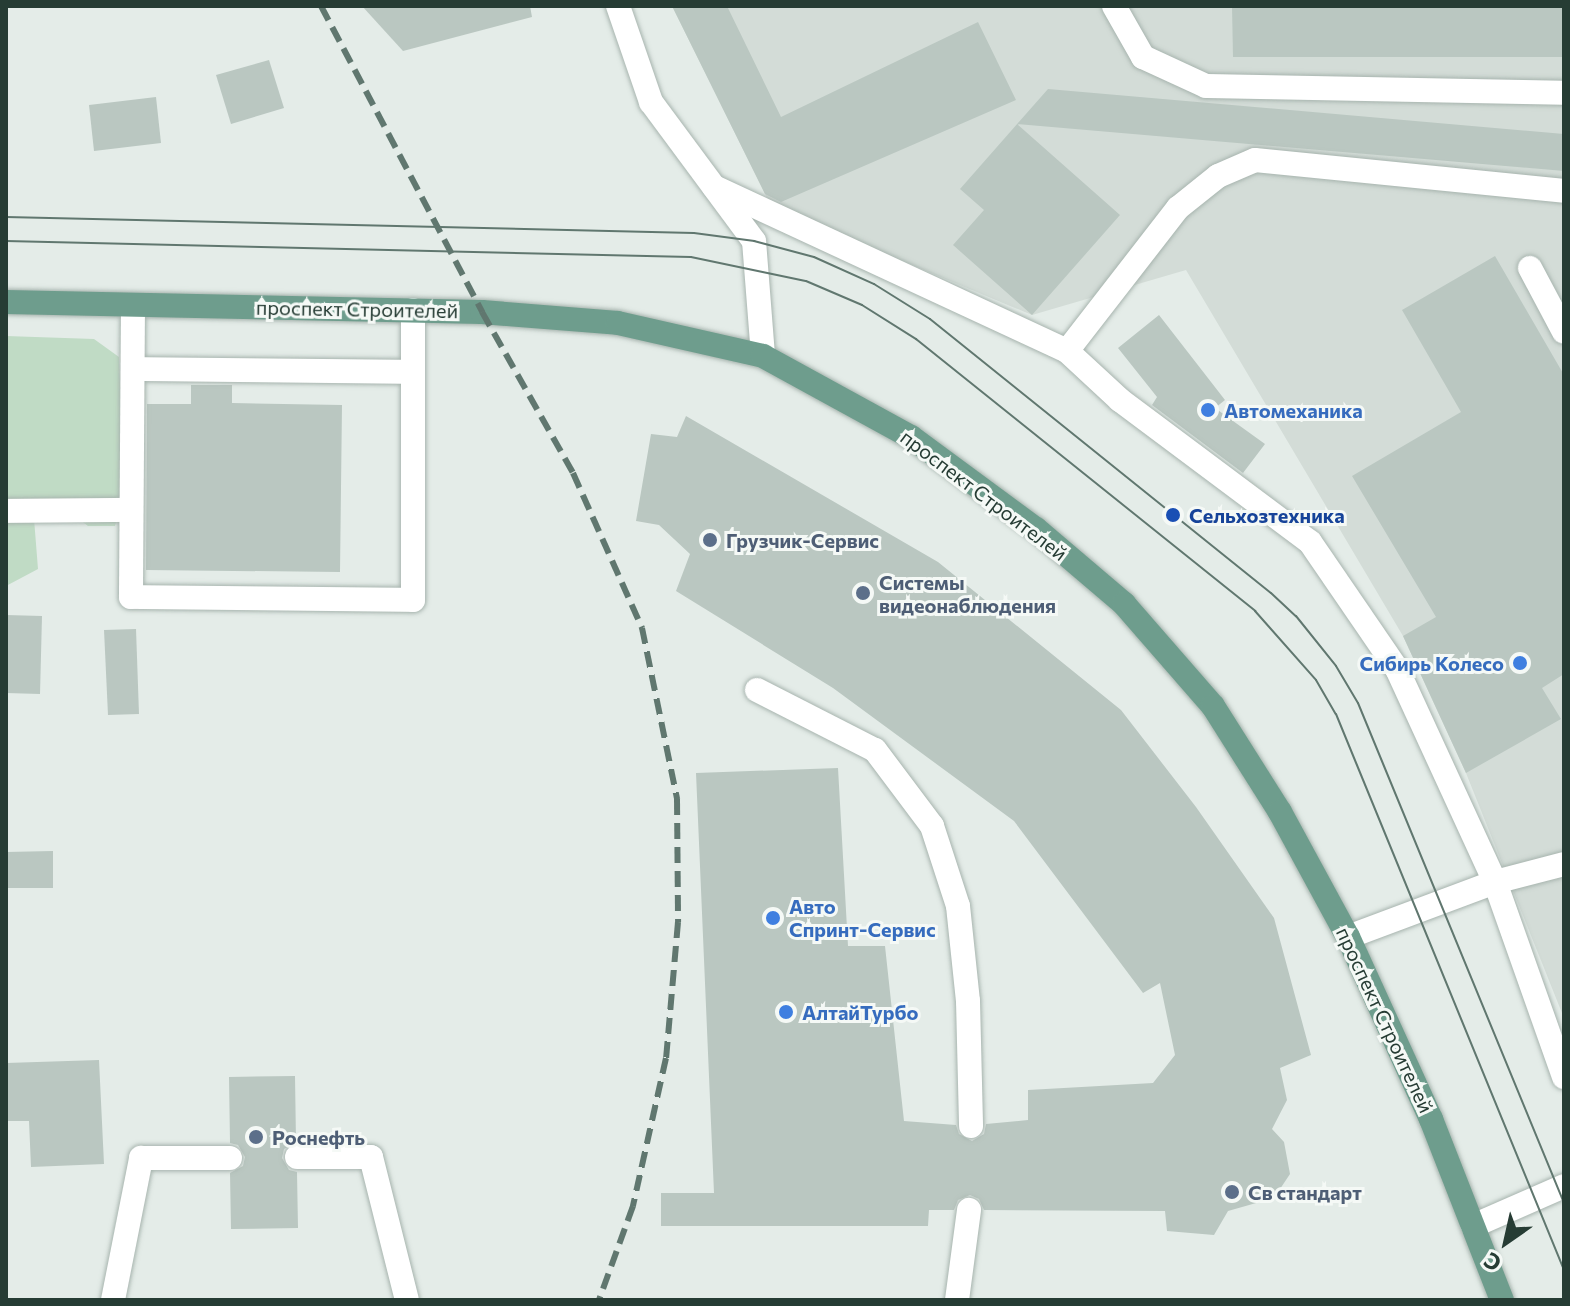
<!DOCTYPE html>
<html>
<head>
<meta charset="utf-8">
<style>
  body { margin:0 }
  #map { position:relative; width:1570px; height:1306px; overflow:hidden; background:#e4ece8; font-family:Commissioner,sans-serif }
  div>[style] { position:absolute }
  .built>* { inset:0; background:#d3dcd7 }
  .green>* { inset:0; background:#c0dbc5 }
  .building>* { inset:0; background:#bac7c1 }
  .roads { filter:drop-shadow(0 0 2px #a7b4ae) drop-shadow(0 0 2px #a7b4ae) }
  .lane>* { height:24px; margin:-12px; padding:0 12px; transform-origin:12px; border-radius:12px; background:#fff }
  .primary>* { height:24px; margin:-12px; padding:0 12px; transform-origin:12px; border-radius:12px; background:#6e9d8d }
  .tram>* { height:2px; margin:-1px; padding:0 1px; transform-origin:1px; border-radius:1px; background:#60776f }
  .rail>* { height:6px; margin-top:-3px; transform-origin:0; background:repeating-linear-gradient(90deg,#60776f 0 16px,transparent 0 24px) }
  .dots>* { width:22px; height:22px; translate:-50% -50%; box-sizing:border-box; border:4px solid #f5f9f6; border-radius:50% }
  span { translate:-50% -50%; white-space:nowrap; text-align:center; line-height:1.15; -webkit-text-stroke:6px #f5f9f6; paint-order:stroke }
  .street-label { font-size:20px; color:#263c34 }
  .shop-label { font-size:20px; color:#366cbe; font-weight:700 }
  .left { translate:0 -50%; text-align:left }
  .right { translate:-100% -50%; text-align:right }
  .transit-label { font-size:20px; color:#164399; font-weight:700 }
  .service-label { font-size:20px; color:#4e5e75; font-weight:700 }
  .frame { position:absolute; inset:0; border:8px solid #263c34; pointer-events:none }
  .north { position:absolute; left:1466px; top:1202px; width:80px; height:80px; -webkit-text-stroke:6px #f5f9f6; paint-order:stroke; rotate:214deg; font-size:22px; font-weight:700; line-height:32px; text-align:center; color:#263c34 }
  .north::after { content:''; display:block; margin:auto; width:28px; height:36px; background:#263c34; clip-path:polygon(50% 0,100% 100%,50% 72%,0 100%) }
</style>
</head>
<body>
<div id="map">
  <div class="built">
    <div style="clip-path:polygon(672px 6px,1564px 6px,1564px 1018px,1466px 773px,1403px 636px,1186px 270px,1032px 315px,771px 206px)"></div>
  </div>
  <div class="green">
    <div style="clip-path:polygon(6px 336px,94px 339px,119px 357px,124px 491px,115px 526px,88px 526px,57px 502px,33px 506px,38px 569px,6px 586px)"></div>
  </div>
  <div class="building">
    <div style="clip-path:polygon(362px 6px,530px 6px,532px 17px,403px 51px)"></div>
    <div style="clip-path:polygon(672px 6px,727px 6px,781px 117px,978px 22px,1016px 100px,781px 202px,765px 194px)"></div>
    <div style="clip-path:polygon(1232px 6px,1564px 6px,1564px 57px,1233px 57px)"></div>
    <div style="clip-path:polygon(269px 60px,284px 108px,231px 124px,216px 75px)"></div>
    <div style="clip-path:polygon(1048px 89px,1564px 134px,1564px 171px,1017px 124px,1120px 215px,1032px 315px,953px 245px,984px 210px,960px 189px)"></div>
    <div style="clip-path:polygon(156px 97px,161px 143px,94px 151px,89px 105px)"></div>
    <div style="clip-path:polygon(1495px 256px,1564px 375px,1564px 674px,1542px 688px,1561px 719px,1466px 773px,1403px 636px,1436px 617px,1352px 476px,1461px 412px,1402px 310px)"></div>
    <div style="clip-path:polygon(1159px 315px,1225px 400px,1215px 408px,1265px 444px,1243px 473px,1152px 405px,1157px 397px,1118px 348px)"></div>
    <div style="clip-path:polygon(191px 385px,232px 385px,232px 403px,342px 405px,340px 572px,146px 570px,147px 404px,191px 404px)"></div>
    <div style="clip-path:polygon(686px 416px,938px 562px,1121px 710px,1196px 807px,1274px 918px,1311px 1055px,1280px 1068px,1287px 1100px,1272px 1129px,1284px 1142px,1290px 1174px,1274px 1198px,1228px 1211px,1214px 1235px,1167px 1231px,1165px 1211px,984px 1210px,979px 1199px,970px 1195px,958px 1200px,954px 1210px,929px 1210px,928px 1226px,661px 1226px,661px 1193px,714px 1193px,696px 773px,838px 768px,848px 946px,885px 946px,904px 1121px,956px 1125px,959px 1134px,972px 1141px,984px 1134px,986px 1124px,1028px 1120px,1028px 1090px,1153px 1083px,1175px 1055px,1160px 983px,1143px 993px,1014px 821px,833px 688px,676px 591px,690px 554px,659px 525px,636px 521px,651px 434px,677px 437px)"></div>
    <div style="clip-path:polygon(6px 615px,42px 616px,40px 694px,6px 693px)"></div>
    <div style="clip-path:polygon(136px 629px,139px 714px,108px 715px,104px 630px)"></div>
    <div style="clip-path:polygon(53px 851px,53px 888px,6px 888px,6px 852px)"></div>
    <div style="clip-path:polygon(99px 1060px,104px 1164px,31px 1167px,29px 1121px,6px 1121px,6px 1063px)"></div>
    <div style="clip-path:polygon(295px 1076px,296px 1142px,284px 1149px,282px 1158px,289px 1170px,297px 1172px,298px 1228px,231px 1229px,230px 1173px,243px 1166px,245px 1157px,238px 1145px,230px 1143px,229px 1077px)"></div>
  </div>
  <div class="roads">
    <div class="lane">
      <div style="left:618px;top:6px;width:102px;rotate:71deg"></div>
      <div style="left:651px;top:102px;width:173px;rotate:53.5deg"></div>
      <div style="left:754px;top:241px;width:115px;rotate:85.5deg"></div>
      <div style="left:1114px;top:6px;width:59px;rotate:60.4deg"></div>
      <div style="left:1143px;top:57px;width:69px;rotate:24.7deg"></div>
      <div style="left:1206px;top:86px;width:358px;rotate:1.1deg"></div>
      <div style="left:714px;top:187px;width:389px;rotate:24.9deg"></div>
      <div style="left:1067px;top:351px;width:72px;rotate:42.8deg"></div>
      <div style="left:1120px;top:400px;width:237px;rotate:36.8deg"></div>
      <div style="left:1310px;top:542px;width:154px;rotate:55.6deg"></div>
      <div style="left:1397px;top:669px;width:234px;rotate:65.3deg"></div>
      <div style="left:1495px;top:882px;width:207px;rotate:70.5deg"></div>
      <div style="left:1530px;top:268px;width:72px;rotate:62deg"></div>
      <div style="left:133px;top:305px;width:292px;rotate:90.4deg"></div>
      <div style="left:131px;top:597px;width:282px;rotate:0.6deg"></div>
      <div style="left:413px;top:600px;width:290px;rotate:-90deg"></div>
      <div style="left:1067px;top:351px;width:181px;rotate:-52.2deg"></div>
      <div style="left:1178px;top:208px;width:51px;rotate:-38.7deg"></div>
      <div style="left:1218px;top:176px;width:40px;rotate:-23.4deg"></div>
      <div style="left:1255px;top:160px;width:311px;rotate:5.7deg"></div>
      <div style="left:133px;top:369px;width:280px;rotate:0.6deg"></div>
      <div style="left:6px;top:511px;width:125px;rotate:-0.5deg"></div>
      <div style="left:757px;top:690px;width:132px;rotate:27deg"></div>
      <div style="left:875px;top:750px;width:95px;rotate:53.1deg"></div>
      <div style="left:932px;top:826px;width:84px;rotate:72deg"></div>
      <div style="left:958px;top:906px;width:96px;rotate:84deg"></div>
      <div style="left:968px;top:1001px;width:125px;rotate:88.6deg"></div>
      <div style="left:1348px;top:937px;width:157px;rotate:-20.5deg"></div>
      <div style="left:1495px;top:882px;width:71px;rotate:-14.6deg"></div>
      <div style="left:297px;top:1157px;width:74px"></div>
      <div style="left:371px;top:1157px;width:147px;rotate:75.9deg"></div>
      <div style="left:1473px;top:1226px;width:99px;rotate:-23.7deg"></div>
      <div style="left:113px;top:1300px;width:145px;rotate:-78.8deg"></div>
      <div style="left:141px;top:1158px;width:89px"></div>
      <div style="left:957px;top:1300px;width:91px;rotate:-82.4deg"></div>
    </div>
    <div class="primary">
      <div style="left:6px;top:302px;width:476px;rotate:1.2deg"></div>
      <div style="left:482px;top:312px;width:136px;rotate:4.6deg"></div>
      <div style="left:618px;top:323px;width:149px;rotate:12.8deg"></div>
      <div style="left:763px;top:356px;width:169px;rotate:28.7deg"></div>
      <div style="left:911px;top:437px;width:155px;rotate:36.4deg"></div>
      <div style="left:1036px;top:529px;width:116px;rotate:40.4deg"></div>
      <div style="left:1124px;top:604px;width:135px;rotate:48.9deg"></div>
      <div style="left:1213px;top:706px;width:125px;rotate:57.7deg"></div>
      <div style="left:1280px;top:812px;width:142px;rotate:61.5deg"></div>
      <div style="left:1348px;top:937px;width:200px;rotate:65.5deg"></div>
      <div style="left:1431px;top:1119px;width:194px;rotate:68.6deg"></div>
    </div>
  </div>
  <div class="tram">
    <div style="left:6px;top:217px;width:688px;rotate:1.33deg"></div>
    <div style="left:694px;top:233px;width:61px;rotate:7.6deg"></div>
    <div style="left:754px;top:241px;width:62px;rotate:14.9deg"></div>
    <div style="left:814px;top:257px;width:66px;rotate:24.2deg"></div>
    <div style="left:874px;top:284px;width:66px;rotate:32deg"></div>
    <div style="left:930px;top:319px;width:437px;rotate:38.8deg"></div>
    <div style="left:1271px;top:593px;width:34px;rotate:43deg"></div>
    <div style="left:1296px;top:616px;width:64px;rotate:51.3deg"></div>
    <div style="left:1336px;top:666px;width:43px;rotate:59.3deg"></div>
    <div style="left:1358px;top:703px;width:541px;rotate:67.61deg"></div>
    <div style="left:6px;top:241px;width:685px;rotate:1.34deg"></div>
    <div style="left:691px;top:257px;width:117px;rotate:11.8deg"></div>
    <div style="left:806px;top:281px;width:61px;rotate:23.2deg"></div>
    <div style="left:862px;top:305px;width:64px;rotate:32.2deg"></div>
    <div style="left:916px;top:339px;width:435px;rotate:38.7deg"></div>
    <div style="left:1255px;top:611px;width:92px;rotate:48.5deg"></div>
    <div style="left:1316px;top:680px;width:39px;rotate:60deg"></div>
    <div style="left:1336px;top:714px;width:601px;rotate:67.7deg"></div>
  </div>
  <div class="rail">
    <div style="left:321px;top:6px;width:346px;rotate:62.2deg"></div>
    <div style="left:482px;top:312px;width:185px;rotate:60.5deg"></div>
    <div style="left:573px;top:473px;width:170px;rotate:66deg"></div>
    <div style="left:642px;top:628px;width:175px;rotate:78.4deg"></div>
    <div style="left:677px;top:799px;width:123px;rotate:89.5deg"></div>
    <div style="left:678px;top:922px;width:137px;rotate:95deg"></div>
    <div style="left:666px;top:1058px;width:152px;rotate:102.6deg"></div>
    <div style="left:633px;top:1206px;width:100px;rotate:109.9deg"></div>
  </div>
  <div class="dots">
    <div style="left:1208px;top:410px;background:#3f7fe0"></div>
    <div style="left:1173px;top:515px;background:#1a4fb4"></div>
    <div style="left:710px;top:540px;background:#5c6f8a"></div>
    <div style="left:863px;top:593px;background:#5c6f8a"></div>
    <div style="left:1520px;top:663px;background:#3f7fe0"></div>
    <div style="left:773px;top:918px;background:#3f7fe0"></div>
    <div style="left:786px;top:1012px;background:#3f7fe0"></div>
    <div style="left:256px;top:1137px;background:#5c6f8a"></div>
    <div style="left:1232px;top:1192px;background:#5c6f8a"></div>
  </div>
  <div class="street-label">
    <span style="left:357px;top:309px;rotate:1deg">проспект Строителей</span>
    <span style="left:984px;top:495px;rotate:37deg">проспект Строителей</span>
    <span style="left:1385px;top:1020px;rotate:65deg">проспект Строителей</span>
  </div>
  <div class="shop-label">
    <span class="left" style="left:1224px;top:410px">Автомеханика</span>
    <span class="right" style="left:1504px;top:663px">Сибирь Колесо</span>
    <span class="left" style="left:789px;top:918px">Авто<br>Спринт-Сервис</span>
    <span class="left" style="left:802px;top:1012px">АлтайТурбо</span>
  </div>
  <div class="transit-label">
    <span class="left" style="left:1189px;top:515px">Сельхозтехника</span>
  </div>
  <div class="service-label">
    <span class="left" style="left:726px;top:540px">Грузчик-Сервис</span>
    <span class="left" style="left:879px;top:594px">Системы<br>видеонаблюдения</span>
    <span class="left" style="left:272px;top:1137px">Роснефть</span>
    <span class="left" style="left:1248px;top:1192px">Св стандарт</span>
  </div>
  <div class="frame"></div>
  <div class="north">С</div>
</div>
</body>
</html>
